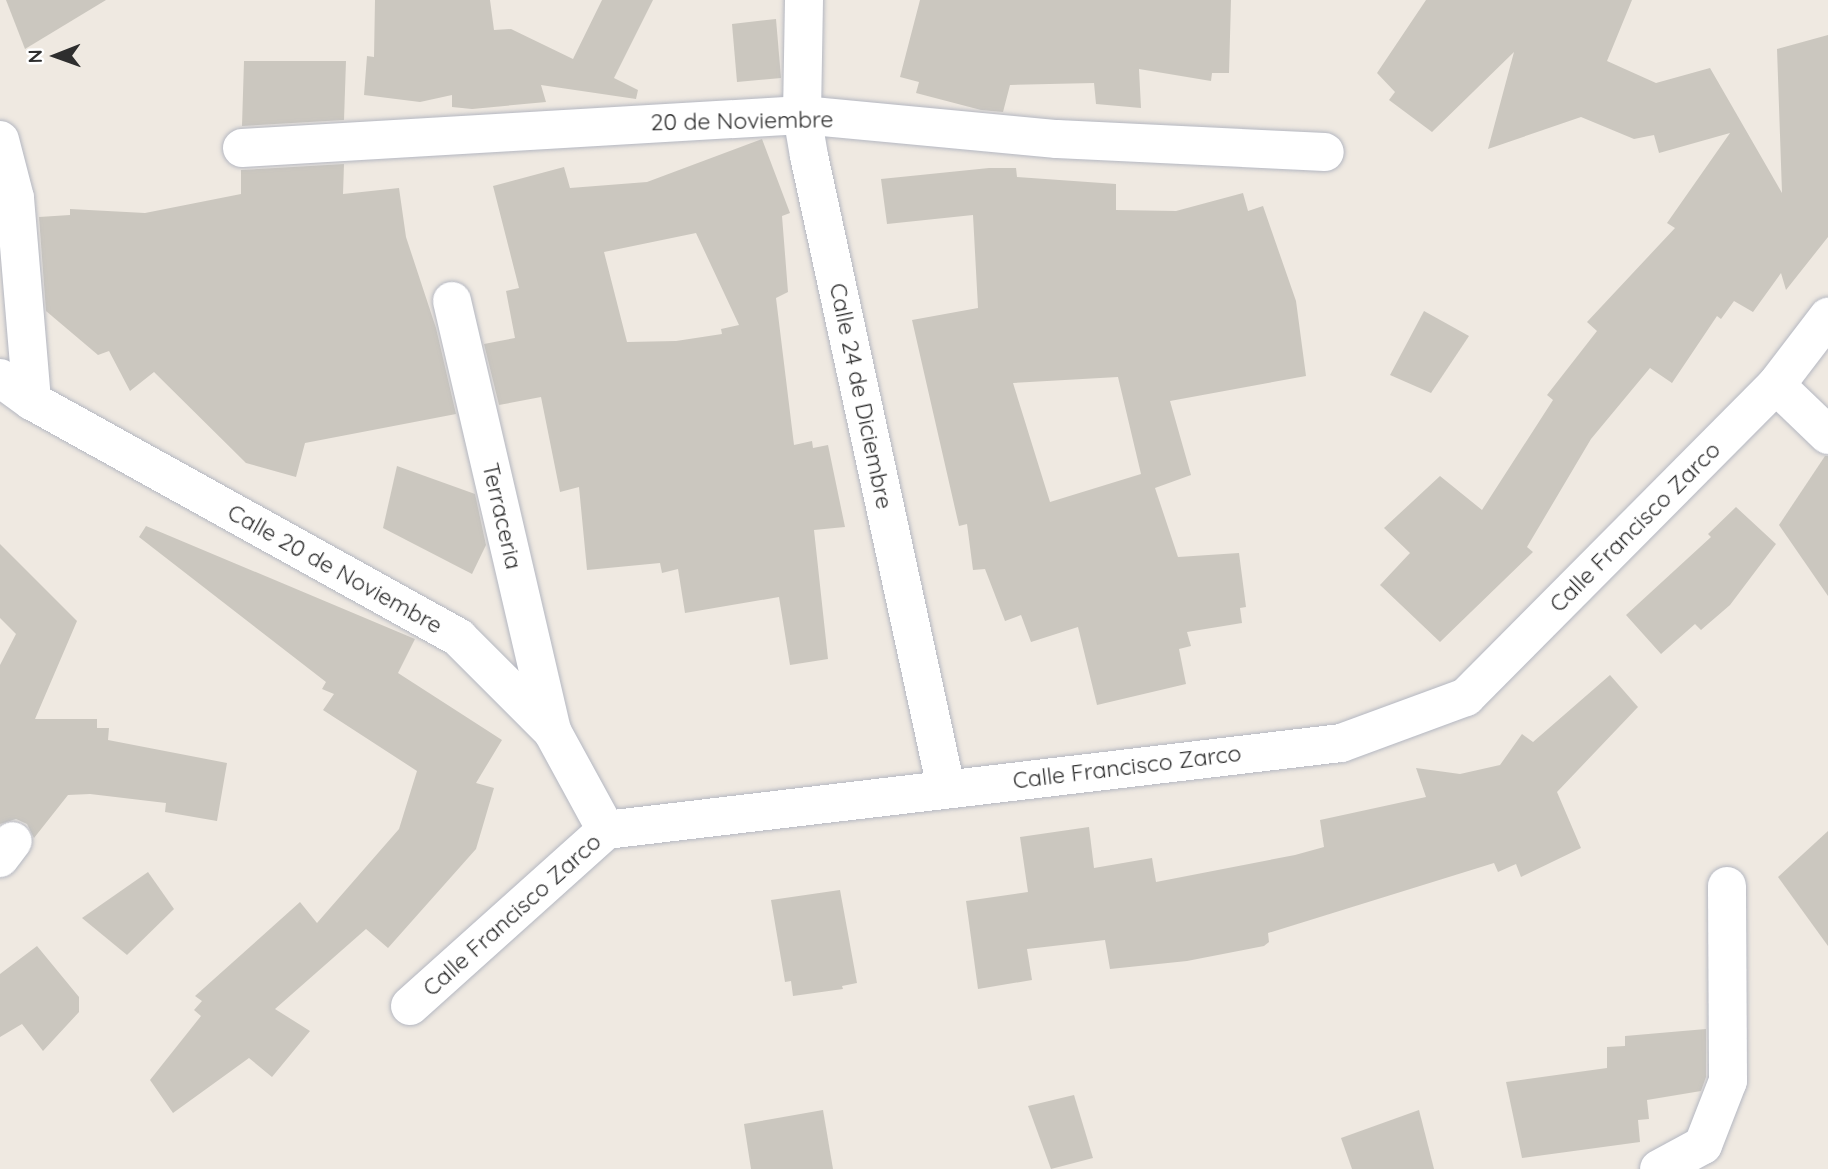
<!DOCTYPE html>
<html>
<head>
<meta charset="utf-8">
<style>
  body { margin:0 }
  #map { position:relative; width:1828px; height:1169px; overflow:hidden; background:#efe9e1; font-family:Quicksand,sans-serif }
  div>[style] { position:absolute }
  .building>* { inset:0; background:#cbc7bf }
  .roads { filter:drop-shadow(0 0 2px #b4b7c1) drop-shadow(0 0 2px #b4b7c1) }
  .minor>* { height:38px; margin:-19px; padding:0 19px; transform-origin:19px; border-radius:19px; background:#fff }
  span { translate:-50% -50%; white-space:nowrap; text-align:center; line-height:1.15; -webkit-text-stroke:6px #fff; paint-order:stroke }
  .street-label { font-size:23px; color:#2e2e2e }
  .north { position:absolute; left:21px; top:21px; width:70px; height:70px; -webkit-text-stroke:5px #fff; paint-order:stroke; rotate:269deg; font-size:19px; font-weight:700; line-height:28px; text-align:center; color:#2e2e2e }
  .north::after { content:''; display:block; margin:auto; width:24px; height:32px; background:#2e2e2e; clip-path:polygon(50% 0,100% 100%,50% 72%,0 100%) }
</style>
</head>
<body>
<div id="map">
  <div class="building">
    <div style="clip-path:polygon(6px 0,106px 0,25px 49px)"></div>
    <div style="clip-path:polygon(375px 0,490px 0,494px 30px,511px 29px,573px 59px,602px 0,653px 0,614px 78px,638px 90px,636px 99px,541px 85px,546px 102px,472px 109px,452px 107px,452px 95px,420px 102px,364px 95px,367px 56px,374px 57px)"></div>
    <div style="clip-path:polygon(920px 0,1231px 0,1229px 73px,1212px 73px,1211px 81px,1139px 69px,1141px 108px,1096px 104px,1094px 83px,1010px 85px,1003px 112px,981px 110px,916px 93px,919px 82px,900px 77px)"></div>
    <div style="clip-path:polygon(1426px 0,1632px 0,1607px 61px,1656px 83px,1710px 68px,1782px 193px,1777px 49px,1828px 35px,1828px 237px,1786px 290px,1781px 273px,1753px 312px,1734px 301px,1721px 319px,1717px 316px,1672px 383px,1650px 368px,1591px 439px,1527px 547px,1533px 552px,1440px 642px,1380px 585px,1410px 553px,1384px 528px,1440px 476px,1482px 510px,1553px 400px,1547px 395px,1597px 331px,1587px 322px,1675px 228px,1667px 223px,1730px 133px,1659px 153px,1654px 135px,1634px 139px,1581px 117px,1488px 149px,1514px 52px,1432px 132px,1389px 100px,1395px 92px,1377px 73px)"></div>
    <div style="clip-path:polygon(776px 19px,781px 78px,737px 82px,732px 24px)"></div>
    <div style="clip-path:polygon(244px 61px,346px 61px,344px 120px,242px 126px)"></div>
    <div style="clip-path:polygon(evenodd,762px 139px,790px 213px,782px 216px,788px 292px,776px 298px,794px 445px,812px 441px,813px 448px,828px 445px,845px 527px,814px 530px,828px 659px,790px 665px,779px 597px,685px 613px,678px 569px,662px 573px,660px 563px,587px 570px,579px 487px,560px 492px,541px 397px,499px 405px,484px 344px,515px 338px,506px 291px,519px 288px,493px 186px,564px 167px,570px 188px,647px 182px,762px 139px,696px 233px,739px 325px,721px 329px,722px 334px,676px 341px,627px 342px,604px 252px,696px 233px)"></div>
    <div style="clip-path:polygon(344px 164px,343px 194px,399px 188px,406px 237px,436px 328px,456px 414px,305px 443px,296px 477px,246px 463px,154px 372px,130px 391px,109px 351px,98px 355px,46px 311px,39px 217px,70px 215px,70px 209px,145px 213px,241px 194px,241px 170px)"></div>
    <div style="clip-path:polygon(evenodd,989px 168px,1016px 168px,1017px 177px,1116px 184px,1116px 210px,1176px 211px,1243px 193px,1248px 211px,1263px 206px,1296px 301px,1306px 376px,1170px 401px,1191px 475px,1155px 488px,1178px 557px,1239px 553px,1246px 607px,1240px 608px,1242px 623px,1187px 632px,1191px 646px,1179px 649px,1186px 684px,1097px 705px,1078px 627px,1031px 642px,1021px 615px,1005px 621px,985px 569px,973px 570px,967px 524px,959px 526px,912px 320px,978px 308px,973px 215px,887px 224px,881px 179px,989px 168px,1118px 377px,1141px 474px,1050px 502px,1013px 383px,1118px 377px)"></div>
    <div style="clip-path:polygon(1424px 311px,1469px 336px,1431px 393px,1390px 375px)"></div>
    <div style="clip-path:polygon(1825px 456px,1828px 456px,1828px 596px,1779px 525px)"></div>
    <div style="clip-path:polygon(397px 466px,475px 494px,486px 545px,472px 574px,383px 528px)"></div>
    <div style="clip-path:polygon(1736px 507px,1776px 544px,1730px 605px,1701px 630px,1695px 624px,1661px 654px,1626px 615px,1711px 537px,1708px 534px)"></div>
    <div style="clip-path:polygon(146px 526px,415px 639px,398px 673px,502px 740px,476px 783px,494px 788px,476px 849px,388px 948px,366px 929px,275px 1009px,310px 1031px,272px 1077px,249px 1058px,173px 1113px,150px 1080px,201px 1016px,194px 1010px,202px 1001px,195px 996px,300px 902px,317px 923px,399px 829px,417px 771px,323px 710px,334px 694px,322px 689px,326px 682px,139px 537px)"></div>
    <div style="clip-path:polygon(0 544px,77px 621px,35px 719px,97px 719px,97px 728px,109px 728px,108px 740px,227px 763px,217px 821px,165px 812px,166px 803px,90px 794px,68px 795px,34px 838px,27px 824px,16px 819px,0 824px,0 665px,16px 634px,0 618px)"></div>
    <div style="clip-path:polygon(1610px 675px,1638px 707px,1557px 792px,1581px 848px,1521px 877px,1516px 864px,1498px 872px,1494px 863px,1268px 933px,1269px 942px,1264px 946px,1187px 961px,1110px 969px,1105px 940px,1027px 949px,1032px 980px,978px 989px,966px 901px,1028px 892px,1020px 837px,1089px 827px,1094px 868px,1152px 858px,1156px 882px,1295px 855px,1324px 847px,1320px 820px,1426px 797px,1416px 768px,1460px 774px,1500px 765px,1522px 734px,1533px 742px)"></div>
    <div style="clip-path:polygon(1828px 831px,1828px 946px,1778px 877px)"></div>
    <div style="clip-path:polygon(148px 872px,174px 909px,127px 955px,82px 918px)"></div>
    <div style="clip-path:polygon(840px 890px,857px 983px,842px 986px,843px 989px,793px 996px,791px 981px,785px 982px,771px 900px)"></div>
    <div style="clip-path:polygon(37px 946px,79px 997px,79px 1012px,43px 1051px,22px 1024px,0 1037px,0 974px)"></div>
    <div style="clip-path:polygon(1706px 1029px,1706px 1077px,1701px 1091px,1647px 1100px,1649px 1119px,1638px 1120px,1640px 1142px,1522px 1158px,1506px 1082px,1607px 1068px,1607px 1047px,1625px 1046px,1625px 1036px)"></div>
    <div style="clip-path:polygon(1074px 1095px,1093px 1158px,1051px 1169px,1028px 1106px)"></div>
    <div style="clip-path:polygon(823px 1110px,833px 1169px,751px 1169px,744px 1124px)"></div>
    <div style="clip-path:polygon(1419px 1110px,1434px 1169px,1352px 1169px,1341px 1138px)"></div>
  </div>
  <div class="roads">
    <div class="minor">
      <div style="left:804px;top:0;width:115px;rotate:91deg"></div>
      <div style="left:802px;top:115px;width:42px;rotate:80.3deg"></div>
      <div style="left:809px;top:156px;width:647px;rotate:77.77deg"></div>
      <div style="left:0;top:140px;width:60px;rotate:75.5deg"></div>
      <div style="left:15px;top:198px;width:204px;rotate:85.2deg"></div>
      <div style="left:242px;top:148px;width:561px;rotate:-3.37deg"></div>
      <div style="left:802px;top:115px;width:256px;rotate:5.4deg"></div>
      <div style="left:1057px;top:139px;width:268px;rotate:2.8deg"></div>
      <div style="left:452px;top:301px;width:441px;rotate:76.9deg"></div>
      <div style="left:0;top:378px;width:39px;rotate:36deg"></div>
      <div style="left:32px;top:401px;width:488px;rotate:29deg"></div>
      <div style="left:459px;top:638px;width:132px;rotate:45deg"></div>
      <div style="left:552px;top:731px;width:113px;rotate:61.4deg"></div>
      <div style="left:1776px;top:385px;width:72px;rotate:43.9deg"></div>
      <div style="left:0;top:858px;width:21px;rotate:-53deg"></div>
      <div style="left:410px;top:1006px;width:263px;rotate:-41.9deg"></div>
      <div style="left:606px;top:830px;width:740px;rotate:-6.75deg"></div>
      <div style="left:1341px;top:743px;width:133px;rotate:-20.2deg"></div>
      <div style="left:1466px;top:697px;width:440px;rotate:-45.2deg"></div>
      <div style="left:1776px;top:385px;width:86px;rotate:-52.6deg"></div>
      <div style="left:1659px;top:1169px;width:50px;rotate:-28.6deg"></div>
      <div style="left:1703px;top:1145px;width:69px;rotate:-68.7deg"></div>
      <div style="left:1728px;top:1081px;width:195px;rotate:-90.3deg"></div>
    </div>
  </div>
  <div class="street-label">
    <span style="left:742px;top:121px;rotate:-1deg">20 de Noviembre</span>
    <span style="left:861px;top:396px;rotate:78deg">Calle 24 de Diciembre</span>
    <span style="left:502px;top:516px;rotate:77deg">Terraceria</span>
    <span style="left:1635px;top:527px;rotate:-45deg">Calle Francisco Zarco</span>
    <span style="left:335px;top:569px;rotate:29deg">Calle 20 de Noviembre</span>
    <span style="left:1127px;top:767px;rotate:-7deg">Calle Francisco Zarco</span>
    <span style="left:512px;top:915px;rotate:-42deg">Calle Francisco Zarco</span>
  </div>
  <div class="north">N</div>
</div>
</body>
</html>
